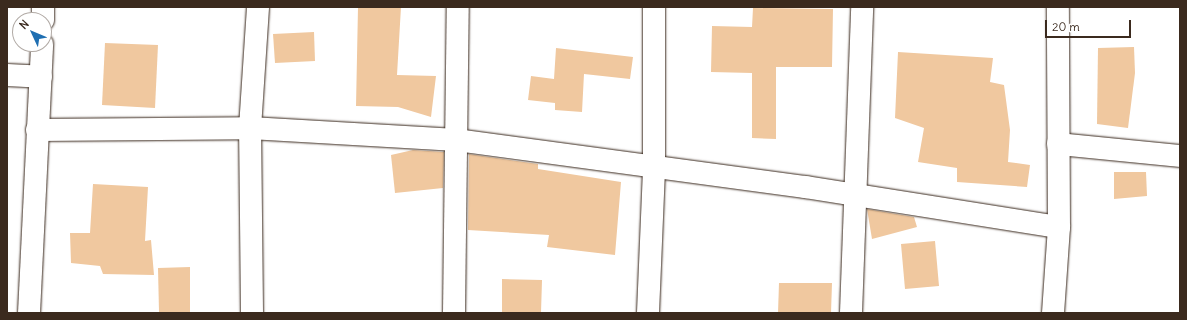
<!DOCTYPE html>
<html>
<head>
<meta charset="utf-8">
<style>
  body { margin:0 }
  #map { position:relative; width:1187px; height:320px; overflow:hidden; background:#fff; font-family:Delius,sans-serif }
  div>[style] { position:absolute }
  .building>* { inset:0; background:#f0c89f }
  .roads { filter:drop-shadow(0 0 1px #3b2a1e) drop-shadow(0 0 1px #3b2a1e) }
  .minor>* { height:22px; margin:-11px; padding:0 11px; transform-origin:11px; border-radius:11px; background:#fff }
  span { translate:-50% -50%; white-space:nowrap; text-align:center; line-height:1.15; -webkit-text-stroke:4px #fff; paint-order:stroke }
  .frame { position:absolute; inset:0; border:8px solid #3b2a1e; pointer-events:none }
  .north { position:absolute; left:12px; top:12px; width:40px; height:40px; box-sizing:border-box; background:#fff; border:1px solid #b1aaa5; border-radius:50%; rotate:314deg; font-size:11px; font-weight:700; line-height:16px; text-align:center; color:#3b2a1e }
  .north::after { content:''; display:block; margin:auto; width:14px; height:18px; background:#1f6fb2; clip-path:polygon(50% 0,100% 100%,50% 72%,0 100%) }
  .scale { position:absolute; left:1045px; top:20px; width:86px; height:18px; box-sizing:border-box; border:2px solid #3b2a1e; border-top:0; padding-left:5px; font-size:12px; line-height:14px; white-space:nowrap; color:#3b2a1e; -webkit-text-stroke:3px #fff; paint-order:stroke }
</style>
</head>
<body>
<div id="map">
  <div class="building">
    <div style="clip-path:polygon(358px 7px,401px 7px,397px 75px,436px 76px,431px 117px,398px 107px,356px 106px)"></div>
    <div style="clip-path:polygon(753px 8px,833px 9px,832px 67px,776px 67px,776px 139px,752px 138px,752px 73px,711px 72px,712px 26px,752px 27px)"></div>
    <div style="clip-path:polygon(314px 32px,315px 61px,275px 63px,273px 34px)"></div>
    <div style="clip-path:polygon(105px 43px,158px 45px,155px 108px,102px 105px)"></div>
    <div style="clip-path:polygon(1134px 47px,1135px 73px,1128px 128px,1097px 124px,1098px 48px)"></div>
    <div style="clip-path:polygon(556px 48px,633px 57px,630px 79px,584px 74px,582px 112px,555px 110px,555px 103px,528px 100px,531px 76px,554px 79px)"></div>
    <div style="clip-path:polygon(898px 52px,993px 58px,990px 82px,1004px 85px,1010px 130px,1008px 162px,1030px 165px,1027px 187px,957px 182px,957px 168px,918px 162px,924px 128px,895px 118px)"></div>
    <div style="clip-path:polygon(413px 150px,444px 152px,443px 188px,395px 193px,391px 155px)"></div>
    <div style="clip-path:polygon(469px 154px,538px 164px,538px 169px,621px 182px,615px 255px,547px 247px,549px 235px,468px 230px)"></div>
    <div style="clip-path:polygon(1114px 172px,1146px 172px,1147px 196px,1114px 199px)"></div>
    <div style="clip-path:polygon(93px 184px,148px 187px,145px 241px,151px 240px,154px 275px,103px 274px,100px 266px,71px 263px,70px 233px,90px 233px)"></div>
    <div style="clip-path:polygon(867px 209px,914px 217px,917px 227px,872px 239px)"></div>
    <div style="clip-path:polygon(935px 241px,939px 286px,905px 289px,901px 244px)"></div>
    <div style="clip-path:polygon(190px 267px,190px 312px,159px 312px,158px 268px)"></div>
    <div style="clip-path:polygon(502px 279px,542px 280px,541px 313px,502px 313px)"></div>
    <div style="clip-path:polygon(779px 283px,832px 283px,831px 313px,778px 313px)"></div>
  </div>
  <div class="roads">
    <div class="minor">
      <div style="left:43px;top:20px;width:13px;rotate:-90deg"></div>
      <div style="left:7px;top:75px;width:34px;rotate:3deg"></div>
      <div style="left:37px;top:130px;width:213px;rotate:-0.5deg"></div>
      <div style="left:250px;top:128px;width:207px;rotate:3.3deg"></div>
      <div style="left:457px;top:140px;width:352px;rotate:7.7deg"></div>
      <div style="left:806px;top:187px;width:256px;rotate:9deg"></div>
      <div style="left:1058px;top:144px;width:123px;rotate:5.6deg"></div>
      <div style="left:29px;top:313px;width:269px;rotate:-87.2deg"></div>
      <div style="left:252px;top:313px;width:185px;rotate:-90.6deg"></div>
      <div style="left:250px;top:128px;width:121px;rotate:-86.2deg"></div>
      <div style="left:454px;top:313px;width:306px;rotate:-89.3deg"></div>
      <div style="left:648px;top:313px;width:146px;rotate:-87.6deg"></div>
      <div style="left:654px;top:167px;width:160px;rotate:-90deg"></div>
      <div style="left:851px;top:313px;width:306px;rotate:-87.9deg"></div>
      <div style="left:1053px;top:313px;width:86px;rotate:-86deg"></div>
      <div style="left:1059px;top:227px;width:220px;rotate:-90.3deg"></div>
    </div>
  </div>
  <div class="frame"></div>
  <div class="north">N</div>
  <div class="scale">20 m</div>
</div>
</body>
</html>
